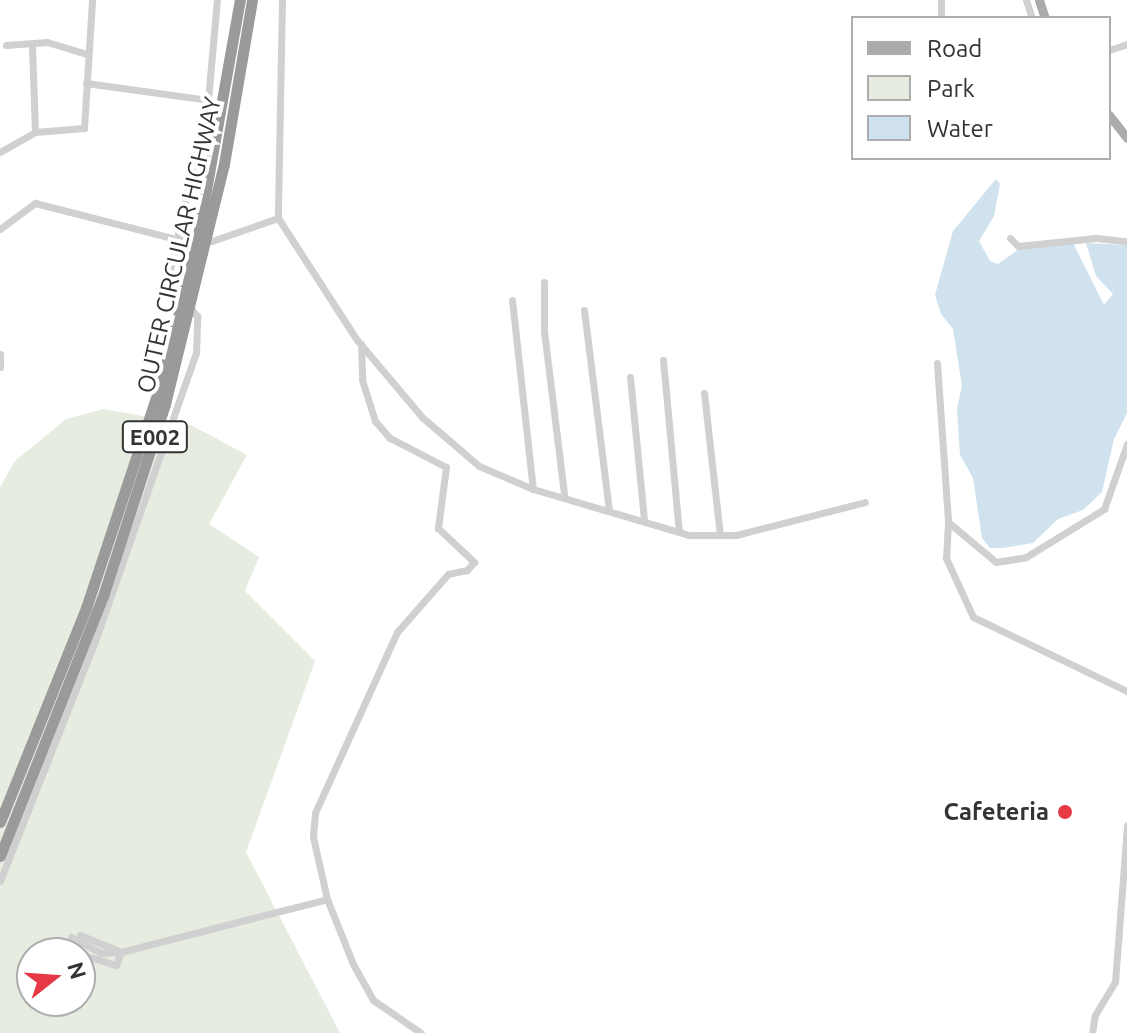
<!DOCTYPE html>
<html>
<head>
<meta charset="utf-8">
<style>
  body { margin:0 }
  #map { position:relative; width:1127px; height:1033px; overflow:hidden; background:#fff; font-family:Ubuntu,sans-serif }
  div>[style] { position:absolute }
  .green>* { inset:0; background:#e6ecdf }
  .water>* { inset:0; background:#cfe2ee }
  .minor>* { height:7px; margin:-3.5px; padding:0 3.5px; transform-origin:3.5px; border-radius:3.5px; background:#d0d0d0 }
  .major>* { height:9px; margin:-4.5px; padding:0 4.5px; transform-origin:4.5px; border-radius:4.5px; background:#ababab }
  .highway-bridge>* { height:11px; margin:-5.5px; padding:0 5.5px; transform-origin:5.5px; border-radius:5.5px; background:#9a9a9a }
  .dots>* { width:22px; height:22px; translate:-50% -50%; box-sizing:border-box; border:4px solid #fff; border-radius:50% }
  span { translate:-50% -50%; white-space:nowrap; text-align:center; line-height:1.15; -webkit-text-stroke:8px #fff; paint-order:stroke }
  .shield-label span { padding:2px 6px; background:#fff; border:2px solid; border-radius:6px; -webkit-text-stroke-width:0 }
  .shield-label { font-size:22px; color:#333; font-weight:700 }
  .street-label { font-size:24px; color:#333 }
  .poi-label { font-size:24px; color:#333; font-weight:700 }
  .right { translate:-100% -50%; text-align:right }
  .legend { position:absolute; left:851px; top:16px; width:260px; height:144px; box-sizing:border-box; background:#fff; border:2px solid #adadad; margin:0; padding:10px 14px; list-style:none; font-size:24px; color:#333 }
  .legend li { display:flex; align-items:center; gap:16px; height:40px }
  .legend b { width:40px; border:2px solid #adadad }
  .north { position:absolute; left:16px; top:937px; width:80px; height:80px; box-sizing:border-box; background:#fff; border:2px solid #adadad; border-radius:50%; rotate:73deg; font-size:22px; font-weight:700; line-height:32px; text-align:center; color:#333 }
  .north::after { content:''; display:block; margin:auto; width:28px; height:36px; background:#e63946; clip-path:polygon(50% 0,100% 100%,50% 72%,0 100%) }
</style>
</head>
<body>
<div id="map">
  <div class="green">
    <div style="clip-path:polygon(evenodd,104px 409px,191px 425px,247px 455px,209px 524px,259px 557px,245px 591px,315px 661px,246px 852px,340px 1033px,0 1033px,0 487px,15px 461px,66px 419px,104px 409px,32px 953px,80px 953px,80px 1001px,32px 1001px,32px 953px)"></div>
  </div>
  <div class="water">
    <div style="clip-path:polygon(996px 179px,1000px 184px,994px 216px,979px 241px,990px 261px,998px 264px,1019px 249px,1073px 243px,1104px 305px,1113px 294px,1096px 276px,1086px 243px,1127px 245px,1127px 413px,1114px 439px,1102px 492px,1083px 510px,1058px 519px,1033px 543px,1003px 548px,990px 548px,982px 538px,973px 478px,960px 455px,957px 408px,962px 386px,953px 329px,941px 314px,935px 295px,953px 231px)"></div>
  </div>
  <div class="minor">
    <div style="left:282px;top:0;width:218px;rotate:91.1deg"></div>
    <div style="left:278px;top:218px;width:145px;rotate:57.1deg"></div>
    <div style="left:357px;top:340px;width:102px;rotate:49.8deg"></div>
    <div style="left:423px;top:418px;width:74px;rotate:40.6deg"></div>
    <div style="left:479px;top:466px;width:59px;rotate:23.1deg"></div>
    <div style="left:533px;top:489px;width:163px;rotate:16.4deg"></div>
    <div style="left:689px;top:535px;width:47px"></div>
    <div style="left:736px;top:535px;width:133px;rotate:-14.3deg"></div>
    <div style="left:1026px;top:0;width:19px;rotate:72deg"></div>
    <div style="left:941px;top:18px;width:18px;rotate:-90deg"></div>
    <div style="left:6px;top:45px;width:41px;rotate:-4.2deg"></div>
    <div style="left:47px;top:42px;width:42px;rotate:16.7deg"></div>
    <div style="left:1109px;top:50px;width:19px;rotate:-18deg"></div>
    <div style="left:86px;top:83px;width:123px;rotate:7.9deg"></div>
    <div style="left:35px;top:132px;width:49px;rotate:-4.7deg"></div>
    <div style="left:84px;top:128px;width:128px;rotate:-86.4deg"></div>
    <div style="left:0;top:152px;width:40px;rotate:-29.7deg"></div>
    <div style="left:35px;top:132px;width:88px;rotate:-92deg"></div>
    <div style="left:0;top:229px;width:44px;rotate:-36.6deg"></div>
    <div style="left:35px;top:203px;width:150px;rotate:14.3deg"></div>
    <div style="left:180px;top:240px;width:32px;rotate:2deg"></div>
    <div style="left:212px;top:241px;width:70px;rotate:-19.2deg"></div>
    <div style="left:1010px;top:238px;width:11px;rotate:45deg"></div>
    <div style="left:1018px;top:246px;width:78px;rotate:-5.9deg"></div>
    <div style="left:1096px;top:238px;width:31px;rotate:6deg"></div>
    <div style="left:544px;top:282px;width:49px;rotate:90deg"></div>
    <div style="left:544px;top:331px;width:165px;rotate:83deg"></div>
    <div style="left:512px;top:300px;width:190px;rotate:83.7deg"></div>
    <div style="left:584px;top:310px;width:202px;rotate:82.9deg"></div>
    <div style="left:361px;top:344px;width:36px;rotate:88deg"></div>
    <div style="left:362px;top:380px;width:43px;rotate:72.4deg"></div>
    <div style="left:375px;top:421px;width:23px;rotate:49deg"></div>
    <div style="left:390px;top:438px;width:63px;rotate:27.4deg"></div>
    <div style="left:446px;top:467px;width:62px;rotate:97.5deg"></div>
    <div style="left:438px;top:528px;width:50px;rotate:43.4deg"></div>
    <div style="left:474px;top:562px;width:11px;rotate:131deg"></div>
    <div style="left:467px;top:570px;width:19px;rotate:168deg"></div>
    <div style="left:448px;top:574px;width:77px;rotate:131.3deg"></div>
    <div style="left:397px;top:632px;width:199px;rotate:114.4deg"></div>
    <div style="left:315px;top:813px;width:24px;rotate:95deg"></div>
    <div style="left:313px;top:837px;width:64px;rotate:77.3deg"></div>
    <div style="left:327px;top:899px;width:70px;rotate:68.2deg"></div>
    <div style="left:353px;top:964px;width:41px;rotate:60.9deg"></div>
    <div style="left:373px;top:1000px;width:58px;rotate:34.5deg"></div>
    <div style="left:0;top:354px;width:13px;rotate:90deg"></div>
    <div style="left:663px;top:360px;width:173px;rotate:84.7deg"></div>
    <div style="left:937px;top:363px;width:159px;rotate:86deg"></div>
    <div style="left:948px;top:522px;width:36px;rotate:93deg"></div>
    <div style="left:946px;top:558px;width:65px;rotate:65.4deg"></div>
    <div style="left:973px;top:617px;width:171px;rotate:25.7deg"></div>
    <div style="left:630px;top:377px;width:145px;rotate:84.4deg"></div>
    <div style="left:704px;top:393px;width:143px;rotate:83.6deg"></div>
    <div style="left:948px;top:522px;width:62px;rotate:39.8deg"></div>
    <div style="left:996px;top:562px;width:30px;rotate:-9deg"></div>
    <div style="left:1026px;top:557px;width:92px;rotate:-31.6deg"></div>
    <div style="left:1104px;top:509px;width:69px;rotate:-70.5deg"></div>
    <div style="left:0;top:881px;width:258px;rotate:-68.4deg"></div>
    <div style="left:95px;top:641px;width:305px;rotate:-70.7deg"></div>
    <div style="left:196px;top:353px;width:37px;rotate:-88deg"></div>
    <div style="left:197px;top:316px;width:44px;rotate:-129.5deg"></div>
    <div style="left:169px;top:282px;width:8px;rotate:-90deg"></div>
    <div style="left:169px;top:274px;width:178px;rotate:-77.4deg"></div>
    <div style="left:208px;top:100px;width:100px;rotate:-84.9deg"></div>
    <div style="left:80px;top:935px;width:42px;rotate:22.3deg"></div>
    <div style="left:71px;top:937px;width:34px;rotate:28deg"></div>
    <div style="left:101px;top:953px;width:20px;rotate:-3deg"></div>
    <div style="left:121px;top:952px;width:213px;rotate:-14.4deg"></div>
    <div style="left:67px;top:950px;width:9px;rotate:18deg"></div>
    <div style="left:80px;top:954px;width:38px;rotate:17deg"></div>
    <div style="left:116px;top:965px;width:14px;rotate:-69deg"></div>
    <div style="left:1092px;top:1033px;width:18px;rotate:-81deg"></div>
    <div style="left:1095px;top:1015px;width:39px;rotate:-59deg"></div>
    <div style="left:1115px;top:982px;width:157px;rotate:-85.6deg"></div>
  </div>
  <div class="major">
    <div style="left:1039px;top:0;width:19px;rotate:72deg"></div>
    <div style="left:1109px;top:115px;width:29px;rotate:52deg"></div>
  </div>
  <div class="highway-bridge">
    <div style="left:0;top:822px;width:231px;rotate:-68.1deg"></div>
    <div style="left:86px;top:608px;width:243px;rotate:-71.6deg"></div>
    <div style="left:163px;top:377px;width:146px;rotate:-76.2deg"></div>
    <div style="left:198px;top:235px;width:239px;rotate:-79.9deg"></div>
    <div style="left:0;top:856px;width:283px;rotate:-68.4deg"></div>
    <div style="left:104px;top:593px;width:199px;rotate:-72.1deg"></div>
    <div style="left:165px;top:404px;width:247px;rotate:-76.2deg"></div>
    <div style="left:224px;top:164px;width:166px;rotate:-80.3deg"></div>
  </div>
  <div class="dots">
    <div style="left:1065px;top:812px;background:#e63946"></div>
  </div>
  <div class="shield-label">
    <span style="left:155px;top:437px">E002</span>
  </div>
  <div class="street-label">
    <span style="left:179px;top:245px;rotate:-77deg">OUTER CIRCULAR HIGHWAY</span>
  </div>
  <div class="poi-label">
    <span class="right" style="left:1049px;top:812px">Cafeteria</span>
  </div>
  <ul class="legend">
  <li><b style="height:10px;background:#ababab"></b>Road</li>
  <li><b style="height:22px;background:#e6ecdf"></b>Park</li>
  <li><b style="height:22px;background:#cfe2ee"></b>Water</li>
  </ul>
  <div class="north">N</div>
</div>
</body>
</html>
